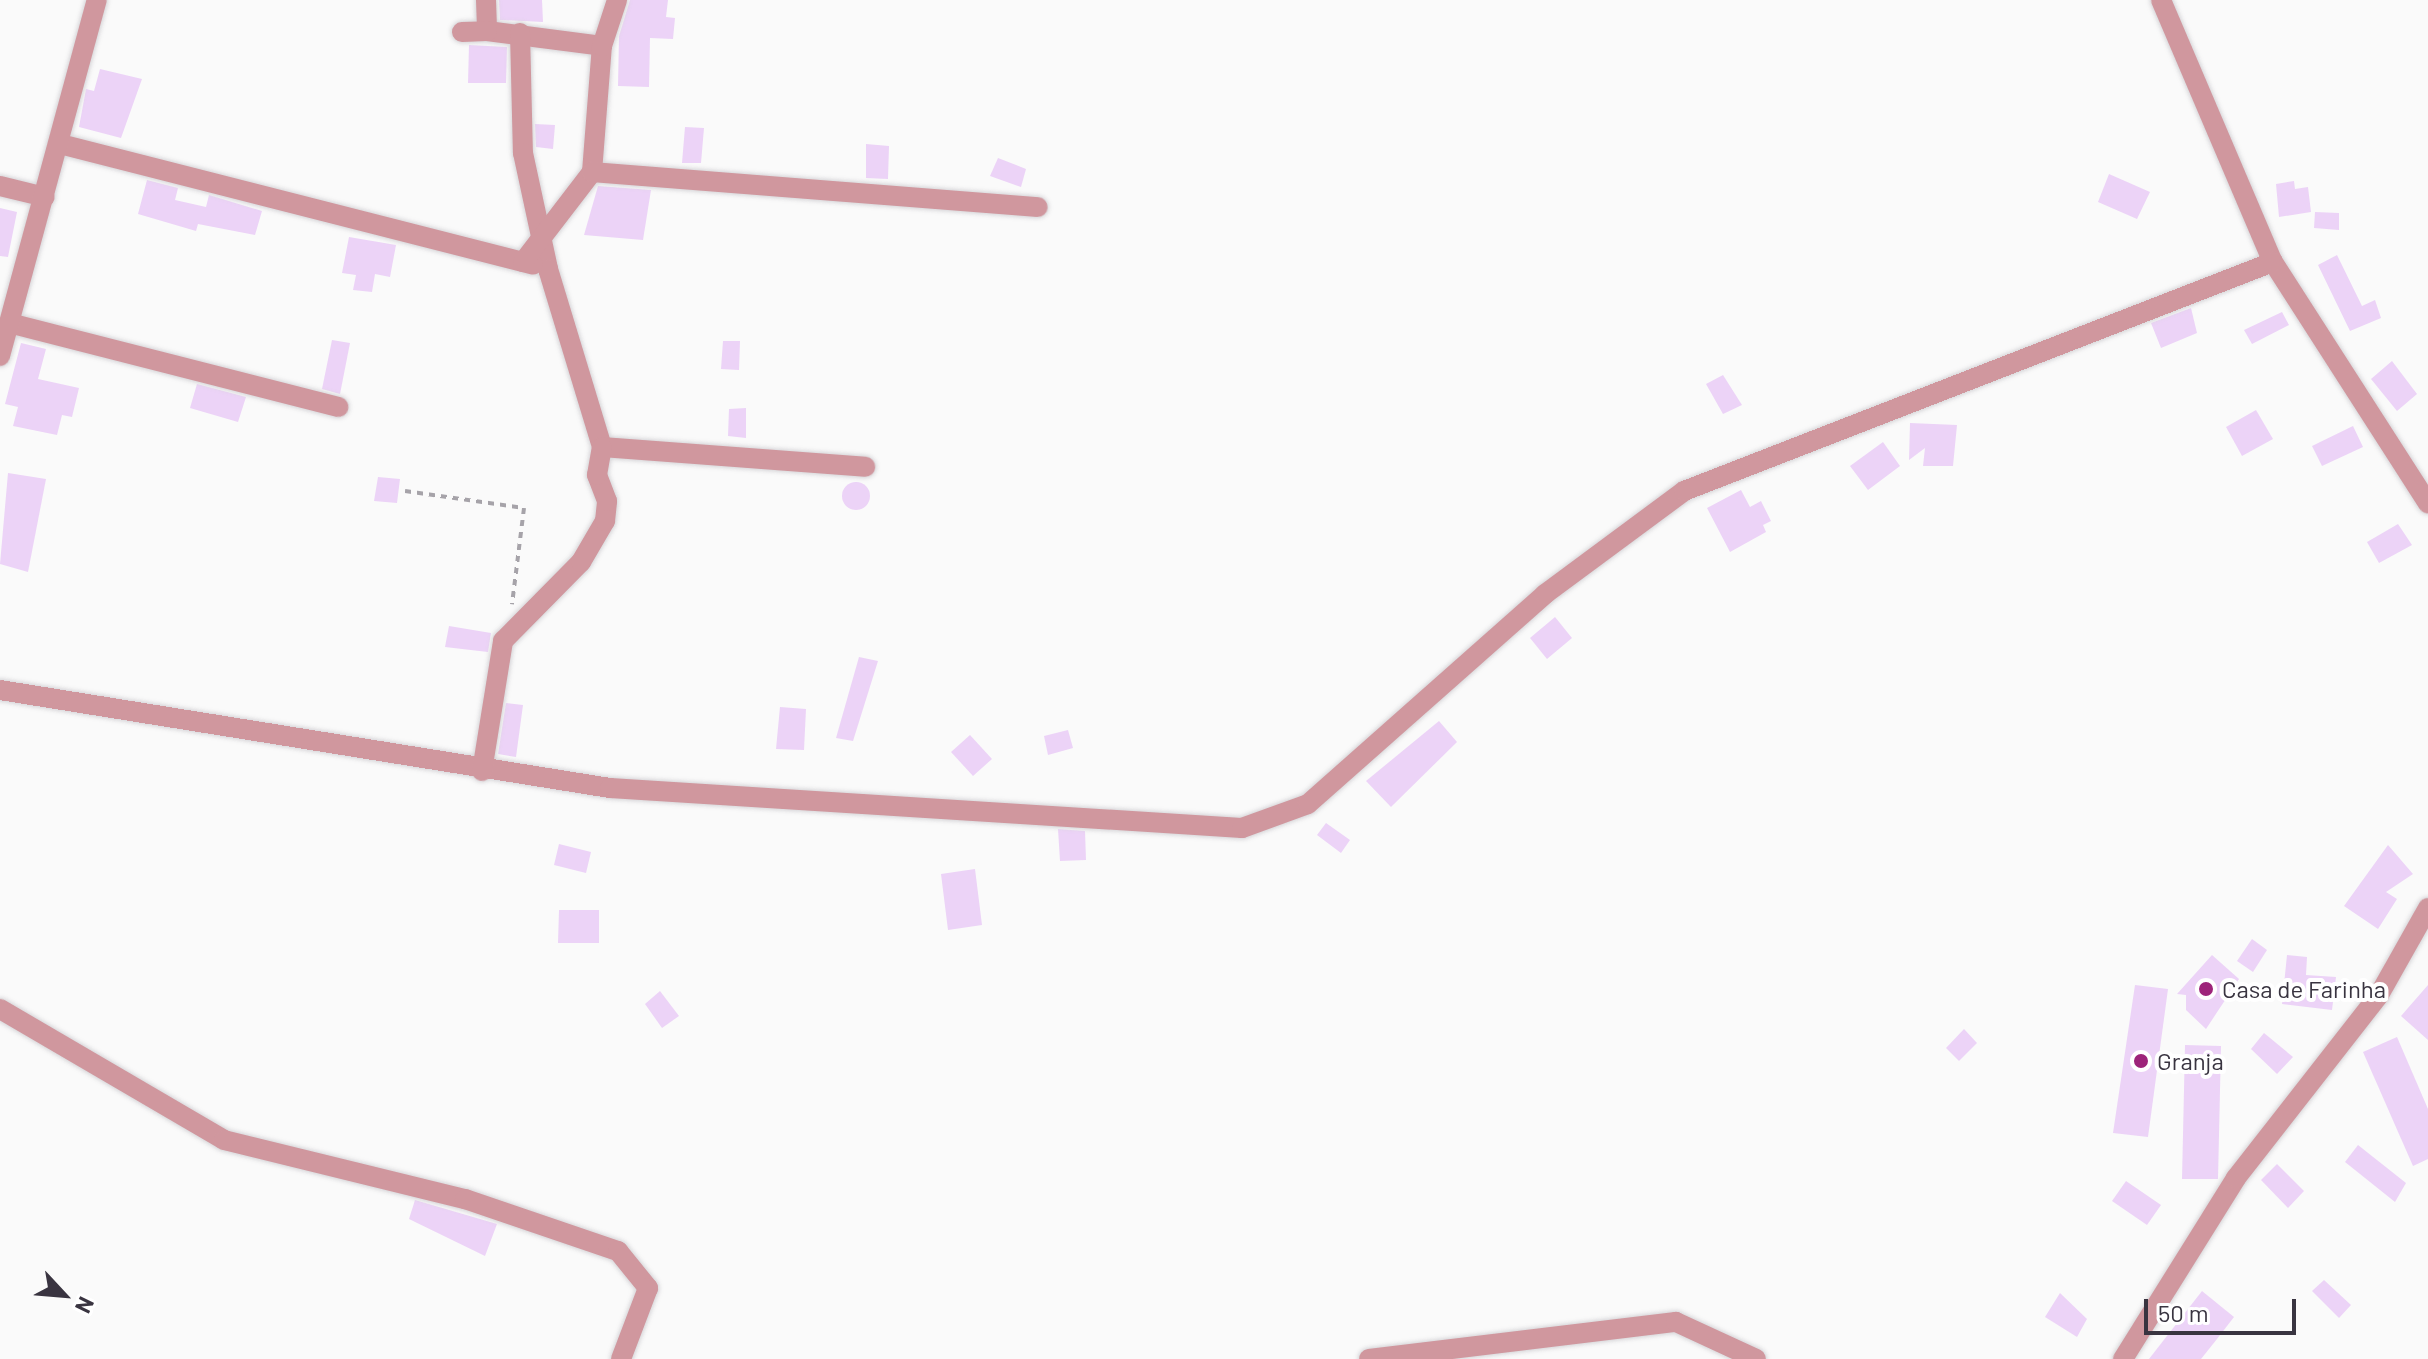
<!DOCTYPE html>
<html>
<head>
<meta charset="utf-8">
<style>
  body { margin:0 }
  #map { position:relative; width:2428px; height:1359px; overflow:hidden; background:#fafafa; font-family:Barlow,sans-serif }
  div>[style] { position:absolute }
  .building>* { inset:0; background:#ecd3f7 }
  .round { border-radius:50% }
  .path>* { height:4px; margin-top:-2px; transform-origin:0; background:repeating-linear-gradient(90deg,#a6a3a9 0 6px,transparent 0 12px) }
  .roads { filter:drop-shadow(0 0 2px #d7d6d9) drop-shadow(0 0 2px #d7d6d9) }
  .street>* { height:20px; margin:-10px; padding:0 10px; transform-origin:10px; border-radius:10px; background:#d0979e }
  .dots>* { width:22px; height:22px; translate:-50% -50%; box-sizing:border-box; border:4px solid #fff; border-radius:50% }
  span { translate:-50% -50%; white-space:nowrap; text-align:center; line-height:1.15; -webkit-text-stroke:8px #fff; paint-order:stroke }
  .poi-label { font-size:24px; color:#393440 }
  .left { translate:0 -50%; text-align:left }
  .north { position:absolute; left:24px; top:1255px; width:80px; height:80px; -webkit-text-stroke:6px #fff; paint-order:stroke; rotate:116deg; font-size:22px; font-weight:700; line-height:32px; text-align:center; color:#393440 }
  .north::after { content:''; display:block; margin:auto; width:28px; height:36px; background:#393440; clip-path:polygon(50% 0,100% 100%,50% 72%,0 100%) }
  .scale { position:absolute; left:2144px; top:1299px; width:152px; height:36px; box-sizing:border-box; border:4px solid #393440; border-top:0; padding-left:10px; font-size:24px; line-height:28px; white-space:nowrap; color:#393440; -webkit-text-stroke:6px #fff; paint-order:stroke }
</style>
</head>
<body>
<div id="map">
  <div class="building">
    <div style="clip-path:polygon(499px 0,542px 0,543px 22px,500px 20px)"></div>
    <div style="clip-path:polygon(630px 0,668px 0,666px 17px,675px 18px,673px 39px,650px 38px,649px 87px,618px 86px,619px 36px)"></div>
    <div style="clip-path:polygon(469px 45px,507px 47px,506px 83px,468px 83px)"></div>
    <div style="clip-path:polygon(100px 69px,142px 79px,121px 138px,79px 127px,86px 89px,94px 91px)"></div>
    <div style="clip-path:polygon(535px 124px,555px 125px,553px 149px,536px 147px)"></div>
    <div style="clip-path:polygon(685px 127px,704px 128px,701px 163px,682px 163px)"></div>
    <div style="clip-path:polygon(866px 144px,889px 146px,888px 179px,866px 178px)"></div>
    <div style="clip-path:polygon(998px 158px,1026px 169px,1021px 187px,990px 176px)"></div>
    <div style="clip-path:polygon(2109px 174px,2150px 192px,2137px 219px,2098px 202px)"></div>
    <div style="clip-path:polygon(147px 180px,178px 188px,175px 200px,206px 207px,209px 195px,262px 211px,255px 235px,198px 224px,196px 231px,138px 214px)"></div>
    <div style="clip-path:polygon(2294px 181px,2295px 189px,2308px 187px,2311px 212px,2279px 217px,2276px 184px)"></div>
    <div style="clip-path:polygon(598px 186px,651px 190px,643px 240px,584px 235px)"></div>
    <div style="clip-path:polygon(0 208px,17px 212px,8px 257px,0 256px)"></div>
    <div style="clip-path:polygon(2315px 212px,2339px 213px,2339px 230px,2314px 228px)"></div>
    <div style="clip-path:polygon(349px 237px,396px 245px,390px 277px,375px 274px,372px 292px,353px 290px,356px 275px,342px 273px)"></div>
    <div style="clip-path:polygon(2337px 255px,2362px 306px,2375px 300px,2381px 318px,2350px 331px,2318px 265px)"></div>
    <div style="clip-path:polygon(2191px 308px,2197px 333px,2161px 348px,2151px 323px)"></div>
    <div style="clip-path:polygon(2282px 312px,2289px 325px,2252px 344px,2244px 330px)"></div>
    <div style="clip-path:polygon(332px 340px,350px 343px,340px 394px,322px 389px)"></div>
    <div style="clip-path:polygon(723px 341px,740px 341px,739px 370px,721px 369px)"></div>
    <div style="clip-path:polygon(21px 343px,46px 349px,38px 379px,79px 388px,72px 417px,62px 415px,57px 435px,13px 426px,18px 407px,5px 404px)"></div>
    <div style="clip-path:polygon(2392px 361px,2417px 394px,2397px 411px,2371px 379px)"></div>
    <div style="clip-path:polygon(1723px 375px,1742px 405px,1723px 414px,1706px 384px)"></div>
    <div style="clip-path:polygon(197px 384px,246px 397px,238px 422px,190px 408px)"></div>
    <div style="clip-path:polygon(746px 408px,746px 438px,728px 436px,729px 409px)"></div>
    <div style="clip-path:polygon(2256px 410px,2273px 439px,2242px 456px,2226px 427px)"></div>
    <div style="clip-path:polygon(1910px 423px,1957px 425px,1953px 466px,1923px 466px,1925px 448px,1909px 460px)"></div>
    <div style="clip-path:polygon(2353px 426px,2363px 447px,2322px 466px,2312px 446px)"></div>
    <div style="clip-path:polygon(1883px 442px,1900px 466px,1868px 490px,1850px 466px)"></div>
    <div style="clip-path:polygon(8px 473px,46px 479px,28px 572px,0 564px)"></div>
    <div style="clip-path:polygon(378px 477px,400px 479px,397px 503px,374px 501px)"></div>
    <div class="round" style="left:842px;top:482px;width:28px;height:28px"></div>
    <div style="clip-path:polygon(1741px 490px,1750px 507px,1761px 501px,1771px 521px,1763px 525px,1766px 532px,1730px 552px,1707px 508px)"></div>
    <div style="clip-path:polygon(2398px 524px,2412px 545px,2379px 563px,2367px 542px)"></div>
    <div style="clip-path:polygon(1555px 617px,1572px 638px,1547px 659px,1530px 638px)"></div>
    <div style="clip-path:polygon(449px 626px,491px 633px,488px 652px,445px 647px)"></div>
    <div style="clip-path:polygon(859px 657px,878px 661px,853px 741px,836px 738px)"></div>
    <div style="clip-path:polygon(506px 703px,523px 705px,516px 757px,498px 754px)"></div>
    <div style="clip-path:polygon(780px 707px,806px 709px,804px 750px,776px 749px)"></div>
    <div style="clip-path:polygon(1439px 721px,1457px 742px,1391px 807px,1366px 781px)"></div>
    <div style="clip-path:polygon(1068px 730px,1073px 748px,1048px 755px,1044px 736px)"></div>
    <div style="clip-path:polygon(970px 735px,992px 759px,973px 776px,951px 752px)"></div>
    <div style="clip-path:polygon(1326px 823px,1350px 840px,1341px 853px,1317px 835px)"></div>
    <div style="clip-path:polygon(1058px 829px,1085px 831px,1086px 860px,1060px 861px)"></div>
    <div style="clip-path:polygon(559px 844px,591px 852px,586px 873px,554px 865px)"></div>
    <div style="clip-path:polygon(2388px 845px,2413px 874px,2386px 892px,2397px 899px,2378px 929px,2344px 906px)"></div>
    <div style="clip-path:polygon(975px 869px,982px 925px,948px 930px,941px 874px)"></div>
    <div style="clip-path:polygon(559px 910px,599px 910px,599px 943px,558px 943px)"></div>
    <div style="clip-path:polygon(2252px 939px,2267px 950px,2253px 972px,2237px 961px)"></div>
    <div style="clip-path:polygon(2212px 955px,2239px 979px,2206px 1029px,2186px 1010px,2186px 995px,2177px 994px)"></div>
    <div style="clip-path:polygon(2287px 955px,2307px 957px,2306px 975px,2336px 977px,2332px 1010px,2282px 1004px)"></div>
    <div style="clip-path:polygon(2135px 985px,2168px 989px,2148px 1137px,2113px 1133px)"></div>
    <div style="clip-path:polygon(2428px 985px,2428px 1040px,2401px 1016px)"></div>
    <div style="clip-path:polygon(660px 991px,679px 1016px,662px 1028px,645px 1004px)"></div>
    <div style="clip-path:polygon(1964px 1029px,1977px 1043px,1959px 1061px,1946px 1048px)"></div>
    <div style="clip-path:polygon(2264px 1033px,2293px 1057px,2277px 1074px,2251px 1049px)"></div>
    <div style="clip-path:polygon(2397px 1037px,2428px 1109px,2428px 1159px,2413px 1166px,2363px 1052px)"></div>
    <div style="clip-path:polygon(2185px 1045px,2221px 1046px,2218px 1179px,2182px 1179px)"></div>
    <div style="clip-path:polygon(2358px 1145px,2406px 1183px,2395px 1202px,2345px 1162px)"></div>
    <div style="clip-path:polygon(2277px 1164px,2304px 1191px,2288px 1208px,2261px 1180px)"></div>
    <div style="clip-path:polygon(2126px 1181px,2161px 1205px,2147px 1225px,2112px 1201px)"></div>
    <div style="clip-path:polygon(415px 1200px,497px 1224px,485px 1256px,409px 1219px)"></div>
    <div style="clip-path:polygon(2324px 1280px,2351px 1305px,2339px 1318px,2312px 1291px)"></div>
    <div style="clip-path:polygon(2202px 1291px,2234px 1317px,2217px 1339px,2201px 1359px,2149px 1359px)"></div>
    <div style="clip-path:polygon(2060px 1293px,2087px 1319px,2077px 1337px,2045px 1317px)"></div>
  </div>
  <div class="path">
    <div style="left:405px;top:491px;width:120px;rotate:8.1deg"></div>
    <div style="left:524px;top:508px;width:97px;rotate:97.1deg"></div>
  </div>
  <div class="roads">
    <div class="street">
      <div style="left:486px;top:0;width:31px;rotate:88deg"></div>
      <div style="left:487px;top:31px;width:116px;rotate:7.4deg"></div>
      <div style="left:2161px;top:0;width:285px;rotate:66.9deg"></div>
      <div style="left:2273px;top:262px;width:287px;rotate:57.3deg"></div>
      <div style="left:462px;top:32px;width:25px;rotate:-2deg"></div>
      <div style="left:520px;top:33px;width:120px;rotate:88.6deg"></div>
      <div style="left:523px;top:153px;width:119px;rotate:77.8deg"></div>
      <div style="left:548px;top:269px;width:186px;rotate:73.1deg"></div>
      <div style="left:602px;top:447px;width:264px;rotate:4.3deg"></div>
      <div style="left:60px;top:144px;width:488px;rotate:14.3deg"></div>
      <div style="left:592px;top:172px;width:126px;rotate:-85.5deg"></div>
      <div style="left:602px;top:46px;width:48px;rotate:-71.9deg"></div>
      <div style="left:0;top:186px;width:46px;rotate:13.7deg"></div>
      <div style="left:523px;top:262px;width:113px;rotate:-52.5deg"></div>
      <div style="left:592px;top:172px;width:447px;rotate:4.5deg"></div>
      <div style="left:9px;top:323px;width:340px;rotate:14.3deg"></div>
      <div style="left:0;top:356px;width:369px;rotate:-74.8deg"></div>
      <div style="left:0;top:690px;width:618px;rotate:9.13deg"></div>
      <div style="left:610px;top:788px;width:633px;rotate:3.62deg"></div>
      <div style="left:1242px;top:828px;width:70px;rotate:-20deg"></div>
      <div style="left:1308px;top:804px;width:317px;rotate:-41.5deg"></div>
      <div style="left:1545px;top:594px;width:173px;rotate:-36.5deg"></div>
      <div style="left:1684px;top:491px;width:632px;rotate:-21.25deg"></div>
      <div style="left:482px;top:771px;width:132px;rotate:-80.8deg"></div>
      <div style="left:503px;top:641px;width:111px;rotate:-45.4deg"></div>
      <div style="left:581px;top:562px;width:48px;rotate:-59.7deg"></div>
      <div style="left:605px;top:521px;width:20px;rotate:-84deg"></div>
      <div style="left:607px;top:501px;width:28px;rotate:-111deg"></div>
      <div style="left:597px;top:475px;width:28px;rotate:-80deg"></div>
      <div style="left:0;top:1009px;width:259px;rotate:30.3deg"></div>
      <div style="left:224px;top:1140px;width:248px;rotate:13.8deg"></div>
      <div style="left:465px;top:1199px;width:162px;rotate:18.8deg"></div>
      <div style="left:618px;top:1251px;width:48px;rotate:51deg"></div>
      <div style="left:648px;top:1288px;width:76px;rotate:110.8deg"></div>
      <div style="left:1369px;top:1359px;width:309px;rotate:-6.9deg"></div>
      <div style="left:1676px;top:1322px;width:88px;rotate:24.8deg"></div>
      <div style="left:2123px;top:1359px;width:213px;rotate:-58deg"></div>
      <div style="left:2236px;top:1178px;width:232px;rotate:-52deg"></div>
      <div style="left:2379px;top:995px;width:100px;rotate:-60.6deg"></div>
    </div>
  </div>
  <div class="dots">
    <div style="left:2206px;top:989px;background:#9d237a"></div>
    <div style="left:2141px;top:1061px;background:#9d237a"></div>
  </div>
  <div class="poi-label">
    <span class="left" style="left:2222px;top:989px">Casa de Farinha</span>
    <span class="left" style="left:2157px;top:1061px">Granja</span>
  </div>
  <div class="north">N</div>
  <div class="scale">50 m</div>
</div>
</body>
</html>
